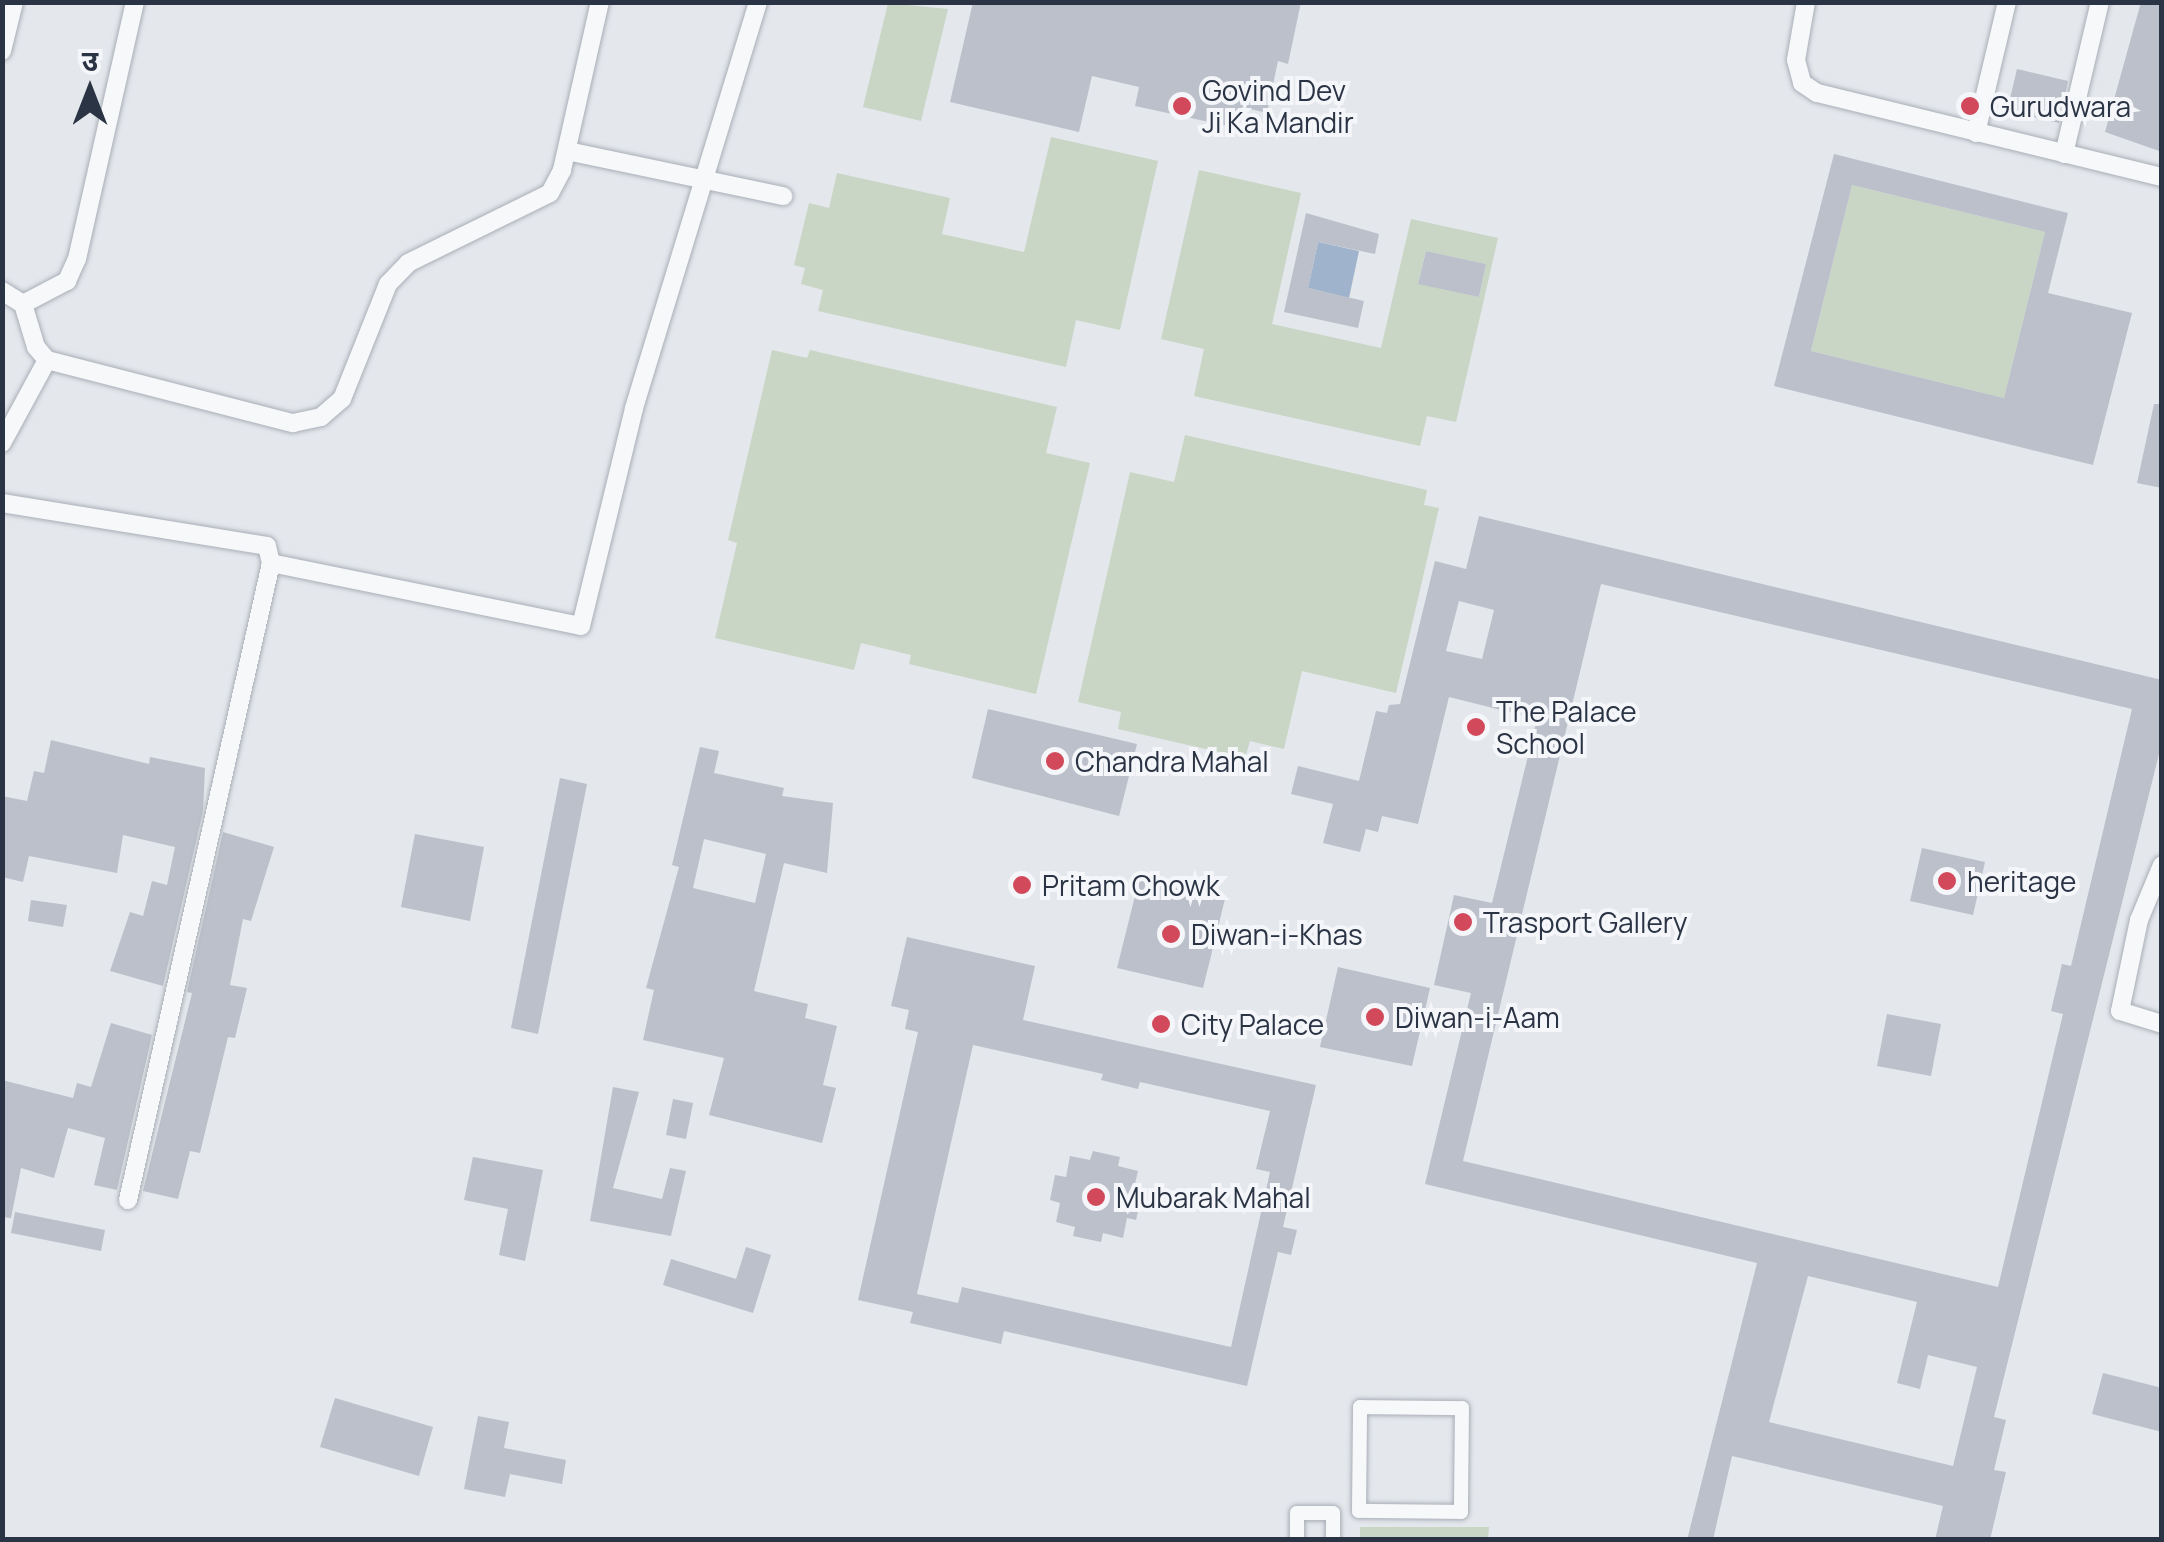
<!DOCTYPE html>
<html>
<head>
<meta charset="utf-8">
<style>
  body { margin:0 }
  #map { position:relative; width:2164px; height:1542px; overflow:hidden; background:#e4e7ec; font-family:Manrope,"Noto Sans Devanagari",sans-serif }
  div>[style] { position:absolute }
  .green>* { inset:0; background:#c9d6c5 }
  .water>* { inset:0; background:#9fb4cc }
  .building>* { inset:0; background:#bbc0ca }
  .roads { filter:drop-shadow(0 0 2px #a9aeb7) drop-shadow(0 0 2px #a9aeb7) }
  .pedestrian>* { height:14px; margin:-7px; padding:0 7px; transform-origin:7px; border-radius:7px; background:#f7f8fa }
  .minor>* { height:18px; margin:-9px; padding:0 9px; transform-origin:9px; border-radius:9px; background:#f7f8fa }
  .dots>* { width:28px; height:28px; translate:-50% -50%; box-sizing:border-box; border:5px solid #f4f6f9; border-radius:50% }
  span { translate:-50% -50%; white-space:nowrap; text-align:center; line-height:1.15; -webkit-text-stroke:8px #f4f6f9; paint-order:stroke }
  .poi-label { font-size:28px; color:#2b3445 }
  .left { translate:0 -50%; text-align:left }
  .frame { position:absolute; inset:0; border:5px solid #2b3445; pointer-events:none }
  .north { position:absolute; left:40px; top:40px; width:100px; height:100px; -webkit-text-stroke:8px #f4f6f9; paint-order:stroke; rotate:0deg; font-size:28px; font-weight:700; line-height:40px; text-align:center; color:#2b3445 }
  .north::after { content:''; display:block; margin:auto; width:35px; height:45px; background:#2b3445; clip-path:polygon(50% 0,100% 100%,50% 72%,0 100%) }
</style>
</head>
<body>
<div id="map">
  <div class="green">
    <div style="clip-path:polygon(888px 3px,948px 9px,921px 121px,863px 107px)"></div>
    <div style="clip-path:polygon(1051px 137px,1158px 161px,1120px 330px,1076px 320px,1066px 367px,818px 311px,823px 290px,801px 284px,805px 268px,794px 265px,809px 203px,829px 208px,837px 173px,950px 198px,942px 234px,1024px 252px)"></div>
    <div style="clip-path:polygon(evenodd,1199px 170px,1301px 193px,1272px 324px,1381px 348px,1411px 219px,1498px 238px,1456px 422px,1427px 416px,1420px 446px,1194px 396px,1204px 349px,1161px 339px,1199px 170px,1426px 251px,1486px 264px,1479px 297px,1418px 283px,1426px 251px)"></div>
    <div style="clip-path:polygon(1852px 185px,2045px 232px,2004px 398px,1811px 351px)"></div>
    <div style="clip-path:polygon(772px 350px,807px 358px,810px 350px,1057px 407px,1046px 453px,1090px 463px,1036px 694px,909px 664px,911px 655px,861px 643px,854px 670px,715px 638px,737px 543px,728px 540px)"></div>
    <div style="clip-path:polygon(1185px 435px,1427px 490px,1424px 505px,1439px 508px,1396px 693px,1302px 671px,1284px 749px,1250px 741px,1245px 758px,1118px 729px,1121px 712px,1078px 702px,1130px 472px,1174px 482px)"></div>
    <div style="clip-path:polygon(1360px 1527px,1489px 1527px,1488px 1539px,1360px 1539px)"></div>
  </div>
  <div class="water">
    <div style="clip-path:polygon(1318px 242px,1359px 251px,1349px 298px,1308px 288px)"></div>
  </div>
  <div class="building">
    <div style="clip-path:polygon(973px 2px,1301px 2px,1288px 64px,1278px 61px,1267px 113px,1242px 107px,1237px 128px,1135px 106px,1139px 87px,1092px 76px,1079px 132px,950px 102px)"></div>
    <div style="clip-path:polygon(2141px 2px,2162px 2px,2162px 152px,2105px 132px)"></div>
    <div style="clip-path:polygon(2017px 69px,2068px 81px,2059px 123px,2007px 111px)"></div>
    <div style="clip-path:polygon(evenodd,1834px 154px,2068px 213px,2048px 293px,2132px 313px,2093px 465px,1774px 386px,1834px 154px,1852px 185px,2045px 232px,2004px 398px,1811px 351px,1852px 185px)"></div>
    <div style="clip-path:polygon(1306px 213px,1379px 234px,1375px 254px,1318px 242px,1308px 288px,1364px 301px,1358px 328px,1284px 312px)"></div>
    <div style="clip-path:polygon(1426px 251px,1486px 264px,1479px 297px,1418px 284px)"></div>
    <div style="clip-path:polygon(2154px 404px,2162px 404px,2162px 488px,2137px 483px)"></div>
    <div style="clip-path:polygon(evenodd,1479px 516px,2162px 680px,2162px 742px,1994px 1417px,2006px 1420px,1994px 1470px,2006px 1472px,1990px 1540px,1935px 1540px,1943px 1506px,1732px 1456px,1713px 1540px,1687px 1540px,1757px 1263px,1425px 1184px,1471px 993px,1434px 985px,1454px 895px,1492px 903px,1537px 719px,1449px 697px,1418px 824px,1382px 816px,1378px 832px,1366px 829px,1360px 852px,1323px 843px,1333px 804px,1291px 794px,1298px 766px,1359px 781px,1376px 711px,1387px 713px,1389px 705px,1400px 704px,1435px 561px,1466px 569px,1479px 516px,1601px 584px,2132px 709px,2071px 966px,2062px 964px,2051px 1011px,2063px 1014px,1998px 1287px,1463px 1161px,1601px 584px,1479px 516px,1459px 601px,1494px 610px,1482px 659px,1446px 651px,1459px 601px,1479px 516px,1808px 1276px,1917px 1302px,1897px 1383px,1920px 1389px,1928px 1355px,1977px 1367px,1953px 1466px,1769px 1422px,1808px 1276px)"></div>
    <div style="clip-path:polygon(988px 709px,1137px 744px,1119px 816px,972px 778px)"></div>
    <div style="clip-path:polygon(51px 740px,149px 764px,150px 757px,205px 768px,203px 811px,163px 986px,110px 971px,130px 912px,143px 916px,152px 881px,167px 885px,175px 847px,123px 835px,117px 873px,29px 856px,23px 882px,2px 877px,2px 796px,27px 801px,34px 771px,44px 773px)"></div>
    <div style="clip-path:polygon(evenodd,700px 747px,719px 751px,714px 773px,784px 788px,782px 796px,833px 803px,827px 873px,784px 863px,754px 991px,808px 1004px,805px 1018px,837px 1026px,823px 1085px,836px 1088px,822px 1143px,709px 1115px,724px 1058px,643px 1040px,654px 990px,646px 988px,679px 867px,672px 865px,700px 747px,704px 839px,766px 854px,755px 903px,693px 888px,704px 839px)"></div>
    <div style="clip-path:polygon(560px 778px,587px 784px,538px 1034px,511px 1028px)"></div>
    <div style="clip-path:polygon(223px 832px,274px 847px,251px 921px,243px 919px,230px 985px,247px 988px,235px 1038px,228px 1037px,200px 1153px,190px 1151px,178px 1199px,143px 1191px,192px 993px,187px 992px)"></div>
    <div style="clip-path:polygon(415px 834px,484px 847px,470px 921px,401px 907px)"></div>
    <div style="clip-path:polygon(1922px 848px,1985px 862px,1973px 915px,1910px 901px)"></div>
    <div style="clip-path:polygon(1139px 880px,1225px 899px,1203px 988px,1117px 968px)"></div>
    <div style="clip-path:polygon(31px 900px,67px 905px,63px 927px,28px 921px)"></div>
    <div style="clip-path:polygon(evenodd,907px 937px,1035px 966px,1023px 1020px,1316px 1085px,1283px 1227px,1297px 1230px,1291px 1255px,1278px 1252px,1247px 1386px,1004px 1331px,1001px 1344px,910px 1323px,913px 1312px,858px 1300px,918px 1032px,905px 1029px,909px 1010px,891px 1006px,907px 937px,973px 1045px,1103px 1074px,1101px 1080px,1138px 1089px,1140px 1082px,1270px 1111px,1256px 1169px,1270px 1172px,1231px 1347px,962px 1287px,958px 1303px,917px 1294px,973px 1045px)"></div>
    <div style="clip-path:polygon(1338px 967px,1430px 988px,1412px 1066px,1320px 1047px)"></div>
    <div style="clip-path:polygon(1887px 1014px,1941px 1024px,1931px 1076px,1877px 1066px)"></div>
    <div style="clip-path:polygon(111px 1023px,152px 1035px,117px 1190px,94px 1185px,105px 1138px,68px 1128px,54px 1178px,21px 1168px,11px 1218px,2px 1217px,2px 1080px,73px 1098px,77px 1083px,91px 1087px)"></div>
    <div style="clip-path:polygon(613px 1087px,639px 1092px,613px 1188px,662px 1199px,670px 1168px,686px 1171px,671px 1236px,590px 1221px)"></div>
    <div style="clip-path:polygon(673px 1099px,693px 1103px,686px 1139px,666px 1135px)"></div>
    <div style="clip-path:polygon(1093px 1151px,1120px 1157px,1118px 1166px,1138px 1171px,1133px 1192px,1142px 1194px,1136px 1220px,1127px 1218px,1123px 1238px,1103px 1233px,1101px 1242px,1073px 1236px,1075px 1227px,1056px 1222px,1060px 1203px,1050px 1200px,1055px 1175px,1066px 1177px,1070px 1156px,1090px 1160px)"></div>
    <div style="clip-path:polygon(473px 1157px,543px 1170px,525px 1261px,499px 1255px,508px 1209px,464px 1200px)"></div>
    <div style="clip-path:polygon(15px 1212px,105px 1230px,101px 1251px,11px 1233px)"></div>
    <div style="clip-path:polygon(746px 1247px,771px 1255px,753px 1313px,663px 1285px,671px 1259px,736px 1279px)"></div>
    <div style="clip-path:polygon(2103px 1373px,2162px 1388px,2162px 1432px,2092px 1414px)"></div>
    <div style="clip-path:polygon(335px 1398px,433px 1427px,419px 1476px,320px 1447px)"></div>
    <div style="clip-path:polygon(478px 1416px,509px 1422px,504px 1448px,566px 1460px,562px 1484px,510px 1474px,505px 1497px,464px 1489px)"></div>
  </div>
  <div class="roads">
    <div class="pedestrian">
      <div style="left:1360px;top:1407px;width:102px;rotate:0.6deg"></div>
      <div style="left:1462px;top:1408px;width:104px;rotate:90.6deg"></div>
      <div style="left:1461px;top:1512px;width:102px;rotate:-179.4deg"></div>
      <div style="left:1359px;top:1511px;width:104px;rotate:-89.4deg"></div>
      <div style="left:1297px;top:1540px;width:27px;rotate:-90deg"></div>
      <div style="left:1297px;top:1513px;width:36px"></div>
      <div style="left:1333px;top:1513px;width:27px;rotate:90deg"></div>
    </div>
    <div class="minor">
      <div style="left:1806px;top:2px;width:59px;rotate:99.8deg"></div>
      <div style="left:1796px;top:60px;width:24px;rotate:75deg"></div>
      <div style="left:1802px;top:83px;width:18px;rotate:34deg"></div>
      <div style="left:1817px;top:93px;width:355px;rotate:13.7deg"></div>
      <div style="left:2px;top:51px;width:50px;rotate:-76.2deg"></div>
      <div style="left:1976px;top:133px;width:135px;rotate:-76.7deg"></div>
      <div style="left:567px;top:151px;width:221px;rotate:11.8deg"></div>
      <div style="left:2064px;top:154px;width:156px;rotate:-76.7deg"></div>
      <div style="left:2px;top:291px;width:25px;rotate:32deg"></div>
      <div style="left:23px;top:304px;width:45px;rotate:73.2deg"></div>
      <div style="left:36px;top:347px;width:17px;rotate:50deg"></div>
      <div style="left:47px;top:360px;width:254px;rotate:14.4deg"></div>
      <div style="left:293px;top:423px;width:29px;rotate:-12deg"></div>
      <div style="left:321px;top:417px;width:28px;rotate:-41deg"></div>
      <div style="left:342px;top:399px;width:124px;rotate:-68.2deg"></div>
      <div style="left:388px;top:284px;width:29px;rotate:-46deg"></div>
      <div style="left:408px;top:263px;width:158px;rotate:-26.2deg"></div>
      <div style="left:550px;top:193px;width:26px;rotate:-62deg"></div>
      <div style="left:562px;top:170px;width:172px;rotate:-77.3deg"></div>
      <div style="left:23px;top:304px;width:50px;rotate:-27.6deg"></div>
      <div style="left:67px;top:281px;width:24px;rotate:-66deg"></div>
      <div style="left:77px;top:259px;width:263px;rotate:-77.3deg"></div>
      <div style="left:2px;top:443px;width:94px;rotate:-61.5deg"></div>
      <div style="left:2px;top:503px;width:268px;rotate:9.2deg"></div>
      <div style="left:267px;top:546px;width:17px;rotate:77deg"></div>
      <div style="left:271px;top:563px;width:653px;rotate:102.65deg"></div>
      <div style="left:271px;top:563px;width:316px;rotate:11.5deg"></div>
      <div style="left:581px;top:626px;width:224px;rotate:-76.3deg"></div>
      <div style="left:634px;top:408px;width:425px;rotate:-73deg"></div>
      <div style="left:2162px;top:865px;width:60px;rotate:112.7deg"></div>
      <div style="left:2139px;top:920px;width:93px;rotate:101.8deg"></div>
      <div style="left:2120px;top:1011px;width:44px;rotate:17.2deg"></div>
    </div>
  </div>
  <div class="dots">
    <div style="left:1182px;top:106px;background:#d1495b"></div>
    <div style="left:1970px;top:106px;background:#d1495b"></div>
    <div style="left:1476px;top:727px;background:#d1495b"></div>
    <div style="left:1055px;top:761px;background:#d1495b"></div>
    <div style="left:1947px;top:881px;background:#d1495b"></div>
    <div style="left:1022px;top:885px;background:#d1495b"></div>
    <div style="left:1463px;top:922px;background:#d1495b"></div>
    <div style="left:1171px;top:934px;background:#d1495b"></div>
    <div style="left:1375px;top:1017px;background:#d1495b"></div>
    <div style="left:1161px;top:1024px;background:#d1495b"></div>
    <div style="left:1096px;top:1197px;background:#d1495b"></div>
  </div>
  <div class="poi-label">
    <span class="left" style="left:1202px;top:106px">Govind Dev<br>Ji Ka Mandir</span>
    <span class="left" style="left:1990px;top:106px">Gurudwara</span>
    <span class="left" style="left:1496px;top:727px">The Palace<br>School</span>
    <span class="left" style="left:1075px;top:761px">Chandra Mahal</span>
    <span class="left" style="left:1967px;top:881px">heritage</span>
    <span class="left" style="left:1042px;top:885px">Pritam Chowk</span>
    <span class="left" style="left:1483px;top:922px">Trasport Gallery</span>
    <span class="left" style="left:1191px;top:934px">Diwan-i-Khas</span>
    <span class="left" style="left:1395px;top:1017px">Diwan-i-Aam</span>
    <span class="left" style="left:1181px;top:1024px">City Palace</span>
    <span class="left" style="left:1116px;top:1197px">Mubarak Mahal</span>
  </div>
  <div class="frame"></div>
  <div class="north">उ</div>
</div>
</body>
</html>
